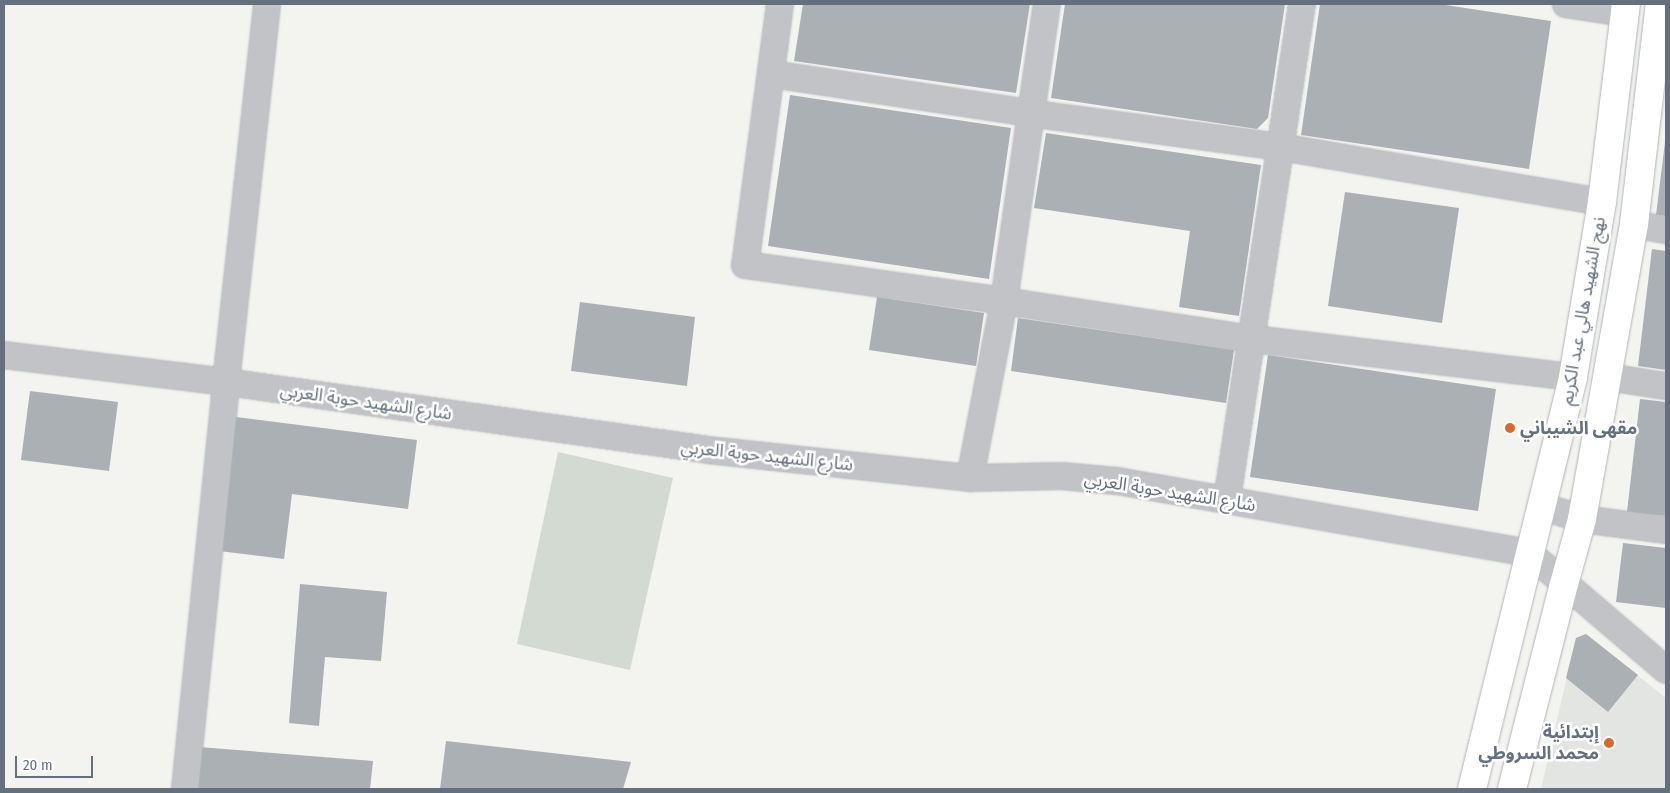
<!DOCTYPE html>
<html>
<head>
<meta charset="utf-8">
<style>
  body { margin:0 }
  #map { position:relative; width:1670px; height:793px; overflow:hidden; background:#f3f3f0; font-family:"Fira Sans Condensed","Noto Sans Arabic",sans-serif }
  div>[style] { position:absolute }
  .built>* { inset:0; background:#e3e5e3 }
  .green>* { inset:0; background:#d3dad1 }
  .building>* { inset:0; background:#abb0b5 }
  .roads { filter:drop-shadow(0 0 1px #b1b5b9) drop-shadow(0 0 1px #b1b5b9) }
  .street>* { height:26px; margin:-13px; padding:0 13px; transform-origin:13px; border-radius:13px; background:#c1c3c7 }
  .secondary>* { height:28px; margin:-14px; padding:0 14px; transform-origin:14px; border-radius:14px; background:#fff }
  .dots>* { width:14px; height:14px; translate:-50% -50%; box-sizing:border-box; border:2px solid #fff; border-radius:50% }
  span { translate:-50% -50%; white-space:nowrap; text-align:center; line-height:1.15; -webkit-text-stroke:5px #fff; paint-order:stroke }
  .street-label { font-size:18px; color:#65707e }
  .poi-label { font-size:18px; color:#65707e; font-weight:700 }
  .left { translate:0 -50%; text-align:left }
  .right { translate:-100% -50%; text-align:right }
  .frame { position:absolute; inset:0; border:5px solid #65707e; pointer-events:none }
  .scale { position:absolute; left:15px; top:756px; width:78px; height:22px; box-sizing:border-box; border:2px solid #65707e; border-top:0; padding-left:6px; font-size:15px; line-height:18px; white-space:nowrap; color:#65707e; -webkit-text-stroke:4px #fff; paint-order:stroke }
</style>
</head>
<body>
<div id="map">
  <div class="built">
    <div style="clip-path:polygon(1586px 634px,1666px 698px,1666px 789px,1541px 789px,1576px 638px)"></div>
  </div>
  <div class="green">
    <div style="clip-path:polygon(558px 452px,673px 478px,630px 670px,517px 644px)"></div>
  </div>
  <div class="building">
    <div style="clip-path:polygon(803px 4px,1030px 4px,1016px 93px,794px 61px)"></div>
    <div style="clip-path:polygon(1065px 4px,1285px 4px,1268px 118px,1257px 129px,1051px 98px)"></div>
    <div style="clip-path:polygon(1320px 4px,1439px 4px,1551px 21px,1529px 169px,1301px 135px)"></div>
    <div style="clip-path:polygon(790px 95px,1011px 128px,989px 279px,768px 246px)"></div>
    <div style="clip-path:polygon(1046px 133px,1261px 165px,1239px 316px,1179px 307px,1190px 231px,1034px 208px)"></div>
    <div style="clip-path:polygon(1665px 142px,1666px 142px,1666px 216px,1656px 215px)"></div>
    <div style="clip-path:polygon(1345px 192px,1459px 208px,1442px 323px,1328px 306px)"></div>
    <div style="clip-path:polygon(1652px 249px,1666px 251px,1666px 370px,1638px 366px)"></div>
    <div style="clip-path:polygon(877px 297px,984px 313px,976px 366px,869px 350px)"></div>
    <div style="clip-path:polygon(580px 302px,695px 317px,687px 386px,571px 371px)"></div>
    <div style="clip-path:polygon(1018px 318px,1234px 350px,1226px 403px,1011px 371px)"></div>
    <div style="clip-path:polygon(1268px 355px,1496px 389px,1478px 511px,1250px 477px)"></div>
    <div style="clip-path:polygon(30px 391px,118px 402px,109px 471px,21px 460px)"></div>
    <div style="clip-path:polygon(1640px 399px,1666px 402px,1666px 516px,1627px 512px)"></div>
    <div style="clip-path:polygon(236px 417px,417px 440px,408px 509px,292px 494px,284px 559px,219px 551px)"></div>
    <div style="clip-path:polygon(1623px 543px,1666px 548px,1666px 608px,1616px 602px)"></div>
    <div style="clip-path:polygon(300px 584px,387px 592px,381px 661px,325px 657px,319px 726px,289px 723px)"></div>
    <div style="clip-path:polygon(1586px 634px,1638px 675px,1608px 712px,1566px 678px,1576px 638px)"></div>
    <div style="clip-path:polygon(446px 741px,631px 762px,623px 789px,440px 789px)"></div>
    <div style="clip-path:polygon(199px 747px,373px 761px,370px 789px,195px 789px)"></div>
  </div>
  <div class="roads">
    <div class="street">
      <div style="left:780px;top:4px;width:263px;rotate:97.6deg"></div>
      <div style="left:745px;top:265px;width:261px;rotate:7.9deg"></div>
      <div style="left:1004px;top:301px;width:252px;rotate:8.7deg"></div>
      <div style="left:1253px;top:339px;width:322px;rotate:6.8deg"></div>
      <div style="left:1566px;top:4px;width:60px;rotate:8.7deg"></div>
      <div style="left:772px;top:74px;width:260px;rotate:8.6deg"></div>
      <div style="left:1029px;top:113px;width:253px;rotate:7.7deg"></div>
      <div style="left:1280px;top:147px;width:327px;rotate:9.7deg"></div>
      <div style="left:1634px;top:224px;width:33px;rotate:11deg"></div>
      <div style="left:4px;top:355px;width:224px;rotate:6.9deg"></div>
      <div style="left:226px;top:382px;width:487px;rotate:8deg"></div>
      <div style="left:708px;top:450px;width:263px;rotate:6.1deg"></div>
      <div style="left:970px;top:478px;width:91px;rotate:-1.3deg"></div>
      <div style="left:1061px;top:476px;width:56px;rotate:5.1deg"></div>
      <div style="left:1117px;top:481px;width:418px;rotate:9.9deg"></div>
      <div style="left:1529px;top:553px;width:180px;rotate:40.5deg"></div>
      <div style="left:1607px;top:377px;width:60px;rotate:8.7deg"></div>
      <div style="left:970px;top:478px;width:180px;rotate:-79.1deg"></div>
      <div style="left:1004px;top:301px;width:300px;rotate:-81.8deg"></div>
      <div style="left:1227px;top:500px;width:502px;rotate:-81.4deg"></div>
      <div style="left:1541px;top:506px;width:43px;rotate:17.6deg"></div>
      <div style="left:1582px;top:519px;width:85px;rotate:7.5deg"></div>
      <div style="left:185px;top:789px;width:409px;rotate:-84.2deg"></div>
      <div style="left:226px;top:382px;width:380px;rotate:-83.8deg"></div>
    </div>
    <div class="secondary">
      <div style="left:1472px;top:789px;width:424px;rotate:-76.2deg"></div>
      <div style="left:1573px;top:377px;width:177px;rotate:-80.6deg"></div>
      <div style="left:1602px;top:202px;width:199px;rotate:-83.1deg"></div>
      <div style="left:1512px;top:789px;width:211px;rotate:-75.8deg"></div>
      <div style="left:1564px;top:584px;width:67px;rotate:-74.5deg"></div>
      <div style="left:1582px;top:519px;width:300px;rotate:-80deg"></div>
      <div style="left:1634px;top:224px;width:222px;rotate:-83.3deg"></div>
    </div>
  </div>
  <div class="dots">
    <div style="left:1510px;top:428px;background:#d46a2f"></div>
    <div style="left:1609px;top:743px;background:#d46a2f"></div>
  </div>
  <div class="street-label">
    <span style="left:1583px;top:311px;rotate:-80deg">نهج الشهيد هالي عبد الكريم</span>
    <span style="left:366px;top:402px;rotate:8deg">شارع الشهيد حوبة العربي</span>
    <span style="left:767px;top:456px;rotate:6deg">شارع الشهيد حوبة العربي</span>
    <span style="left:1170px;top:492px;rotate:9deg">شارع الشهيد حوبة العربي</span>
  </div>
  <div class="poi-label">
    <span class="left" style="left:1520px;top:428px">مقهى الشيباني</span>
    <span class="right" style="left:1599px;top:743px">إبتدائية<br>محمد السروطي</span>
  </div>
  <div class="frame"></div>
  <div class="scale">20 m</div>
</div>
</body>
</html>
